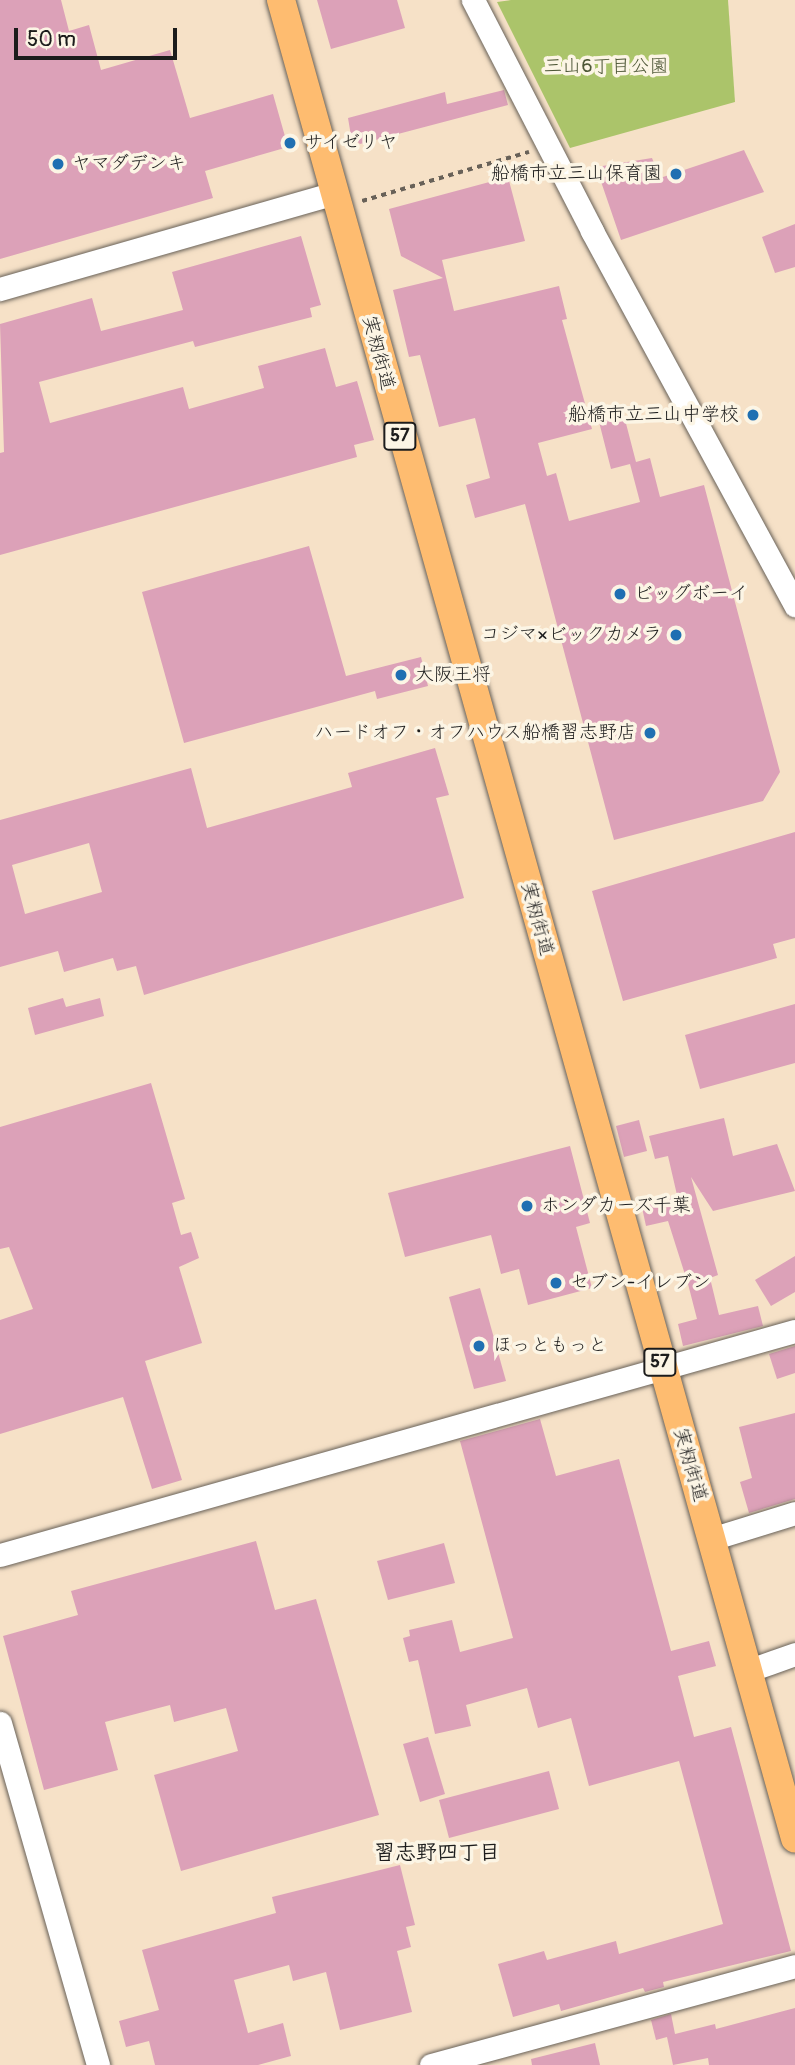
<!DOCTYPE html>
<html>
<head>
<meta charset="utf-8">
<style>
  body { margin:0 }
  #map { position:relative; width:795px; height:2065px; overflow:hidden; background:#f6e1c7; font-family:Pangolin,"Klee One",sans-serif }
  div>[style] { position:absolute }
  .green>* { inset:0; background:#abc46a }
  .building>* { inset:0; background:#dca1b8 }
  .path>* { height:3.5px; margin-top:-1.75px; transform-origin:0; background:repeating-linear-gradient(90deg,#686158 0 5px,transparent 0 10px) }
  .roads { filter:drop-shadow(0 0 2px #686158) drop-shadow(0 0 2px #686158) }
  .minor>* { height:23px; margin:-11.5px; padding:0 11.5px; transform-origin:11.5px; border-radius:11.5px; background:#fff }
  .major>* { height:28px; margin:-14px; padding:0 14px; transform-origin:14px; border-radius:14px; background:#febc70 }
  .dots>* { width:19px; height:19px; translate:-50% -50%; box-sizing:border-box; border:4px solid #fcf5e5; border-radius:50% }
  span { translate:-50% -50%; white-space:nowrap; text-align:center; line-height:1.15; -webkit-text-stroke:7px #fcf5e5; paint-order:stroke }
  .shield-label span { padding:2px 5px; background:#fcf5e5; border:2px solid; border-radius:5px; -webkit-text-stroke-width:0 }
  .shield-label { font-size:18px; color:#1c1c1c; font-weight:700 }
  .park-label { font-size:19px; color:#4e5737 }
  .poi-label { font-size:19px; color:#1c1c1c }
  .left { translate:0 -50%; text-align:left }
  .right { translate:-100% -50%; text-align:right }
  .street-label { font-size:19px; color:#1c1c1c }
  .neighbourhood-label { font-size:21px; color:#1c1c1c; font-weight:700 }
  .scale { position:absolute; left:14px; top:28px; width:163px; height:32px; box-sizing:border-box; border:4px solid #1c1c1c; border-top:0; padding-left:9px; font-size:21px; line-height:24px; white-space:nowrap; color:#1c1c1c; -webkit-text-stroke:5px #fcf5e5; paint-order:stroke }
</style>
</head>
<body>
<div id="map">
  <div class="green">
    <div style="clip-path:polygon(511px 0,728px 0,735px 102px,570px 148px,497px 2px)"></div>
  </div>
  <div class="building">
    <div style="clip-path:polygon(0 0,61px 0,69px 31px,89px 25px,101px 70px,170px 50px,190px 118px,273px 94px,288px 147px,205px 171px,213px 198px,0 259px)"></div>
    <div style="clip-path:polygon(317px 0,397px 0,405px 28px,331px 49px)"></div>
    <div style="clip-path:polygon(504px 90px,508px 105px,360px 144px,351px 136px,348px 118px,445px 92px,447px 104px)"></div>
    <div style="clip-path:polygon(744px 150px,764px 192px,621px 240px,596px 167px,652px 158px,660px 178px)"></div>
    <div style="clip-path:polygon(508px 177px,525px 241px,442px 260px,454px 311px,559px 286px,567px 319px,562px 320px,592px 429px,538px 443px,547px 476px,556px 473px,569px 521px,640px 502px,630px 464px,611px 469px,597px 414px,622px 408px,636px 462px,650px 458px,660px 497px,704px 485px,780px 772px,763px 801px,614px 840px,525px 504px,475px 518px,466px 485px,490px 478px,475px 418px,439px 427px,420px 355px,409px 357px,393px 290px,443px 278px,401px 256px,389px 209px)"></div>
    <div style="clip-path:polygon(795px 224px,795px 267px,775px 273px,762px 237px)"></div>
    <div style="clip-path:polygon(301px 236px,321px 305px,310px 308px,312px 317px,195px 347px,193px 341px,39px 382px,50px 423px,183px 387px,189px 409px,264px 388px,258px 366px,325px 348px,336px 387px,357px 381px,374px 440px,354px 445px,357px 457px,0 555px,0 453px,4px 452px,0 324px,92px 298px,101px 331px,183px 310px,172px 272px)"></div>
    <div style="clip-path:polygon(309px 546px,346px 676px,421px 657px,428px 686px,377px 699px,375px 691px,184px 743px,142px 592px)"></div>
    <div style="clip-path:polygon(evenodd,435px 748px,449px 795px,436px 798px,464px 898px,144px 995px,136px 966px,117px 971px,113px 958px,64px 972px,58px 951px,0 967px,0 820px,191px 768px,207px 828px,352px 787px,348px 773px,435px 748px,89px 843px,102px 892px,25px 914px,12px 865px,89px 843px)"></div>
    <div style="clip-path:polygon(795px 832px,795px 938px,773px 944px,777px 958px,623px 1001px,592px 891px)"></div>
    <div style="clip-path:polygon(63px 998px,66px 1007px,100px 998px,104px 1016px,35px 1035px,28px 1008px)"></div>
    <div style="clip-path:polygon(795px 1004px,795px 1063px,700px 1089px,685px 1035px)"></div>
    <div style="clip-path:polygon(151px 1083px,185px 1199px,172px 1203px,181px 1235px,191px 1232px,199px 1258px,179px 1267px,202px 1343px,145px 1361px,182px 1480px,152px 1489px,123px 1397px,0 1434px,0 1320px,33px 1309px,9px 1247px,0 1249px,0 1127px)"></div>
    <div style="clip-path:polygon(724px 1118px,733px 1156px,777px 1144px,795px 1191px,713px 1211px,691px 1177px,718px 1275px,710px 1278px,719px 1315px,758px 1306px,763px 1326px,683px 1346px,678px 1324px,697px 1319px,688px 1284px,668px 1221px,646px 1226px,641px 1203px,677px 1195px,668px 1156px,655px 1159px,649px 1136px)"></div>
    <div style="clip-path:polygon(639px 1120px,647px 1151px,624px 1157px,616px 1126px)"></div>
    <div style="clip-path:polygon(570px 1146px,590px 1223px,576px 1227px,592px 1288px,528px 1305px,519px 1269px,501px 1274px,491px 1235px,405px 1257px,388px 1193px)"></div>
    <div style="clip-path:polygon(795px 1256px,795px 1292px,771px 1306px,755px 1280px)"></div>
    <div style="clip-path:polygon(480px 1288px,506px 1381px,474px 1389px,449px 1297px)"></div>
    <div style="clip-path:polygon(795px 1346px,795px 1373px,777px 1379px,769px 1354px)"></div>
    <div style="clip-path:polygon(795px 1413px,795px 1499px,749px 1513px,740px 1482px,752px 1478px,739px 1427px)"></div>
    <div style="clip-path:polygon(540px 1419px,556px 1476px,619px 1459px,671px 1651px,709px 1641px,716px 1666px,678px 1676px,694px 1737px,731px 1727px,791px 1951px,663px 1982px,664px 1987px,645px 1992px,643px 1988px,561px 2011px,559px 2004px,513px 2017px,498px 1964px,544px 1951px,547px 1960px,616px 1941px,619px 1954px,723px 1924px,679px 1761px,589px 1786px,571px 1718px,538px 1728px,527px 1688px,466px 1705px,471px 1726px,435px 1734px,418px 1660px,409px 1662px,403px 1638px,410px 1636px,409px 1630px,452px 1620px,460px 1652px,513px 1638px,460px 1441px)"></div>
    <div style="clip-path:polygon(256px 1541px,275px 1610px,316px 1599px,379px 1815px,181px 1871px,154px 1775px,238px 1751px,226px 1708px,174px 1722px,170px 1705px,105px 1722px,118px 1770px,44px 1790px,3px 1636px,78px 1615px,71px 1591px)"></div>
    <div style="clip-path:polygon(444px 1543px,455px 1583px,388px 1600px,377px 1561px)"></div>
    <div style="clip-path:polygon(428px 1737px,445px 1794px,420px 1802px,403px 1744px)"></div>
    <div style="clip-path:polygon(549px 1771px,559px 1809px,449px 1838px,439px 1800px)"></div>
    <div style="clip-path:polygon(400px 1865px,415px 1925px,406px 1927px,411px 1947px,397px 1951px,412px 2012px,340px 2030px,326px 1972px,293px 1981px,289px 1965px,234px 1980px,248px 2033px,283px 2023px,291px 2056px,258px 2065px,155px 2065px,149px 2041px,126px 2047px,119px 2021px,159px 2010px,142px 1950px,276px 1913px,272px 1897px)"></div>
    <div style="clip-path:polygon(795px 2008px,795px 2065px,709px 2065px,708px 2058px,673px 2065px,667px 2037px,656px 2040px,651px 2020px,671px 2014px,675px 2034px,715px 2024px,716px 2029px)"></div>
    <div style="clip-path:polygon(595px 2043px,600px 2065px,532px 2065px,531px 2059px)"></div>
  </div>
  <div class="path">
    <div style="left:362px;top:201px;width:174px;rotate:-16.4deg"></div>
  </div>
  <div class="roads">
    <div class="minor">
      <div style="left:473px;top:0;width:260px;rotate:62.7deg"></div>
      <div style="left:592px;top:231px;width:426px;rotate:61.5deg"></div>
      <div style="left:0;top:289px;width:348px;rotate:-16deg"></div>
      <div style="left:711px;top:1539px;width:88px;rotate:-17.2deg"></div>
      <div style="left:0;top:1555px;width:826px;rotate:-15.74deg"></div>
      <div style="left:747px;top:1671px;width:51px;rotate:-19.5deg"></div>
      <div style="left:0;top:1723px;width:356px;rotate:74deg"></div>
      <div style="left:431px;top:2065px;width:377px;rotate:-15.2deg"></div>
    </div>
    <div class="major">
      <div style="left:281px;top:0;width:1909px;rotate:74.38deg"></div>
    </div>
  </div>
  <div class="dots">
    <div style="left:290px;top:143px;background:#1f6fb2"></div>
    <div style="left:58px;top:164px;background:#1f6fb2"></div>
    <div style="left:676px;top:174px;background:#1f6fb2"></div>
    <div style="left:753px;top:415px;background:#1f6fb2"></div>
    <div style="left:620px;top:594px;background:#1f6fb2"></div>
    <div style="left:676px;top:635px;background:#1f6fb2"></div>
    <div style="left:401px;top:675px;background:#1f6fb2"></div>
    <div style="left:650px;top:733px;background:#1f6fb2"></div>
    <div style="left:527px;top:1206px;background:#1f6fb2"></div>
    <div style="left:556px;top:1283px;background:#1f6fb2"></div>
    <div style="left:479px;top:1346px;background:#1f6fb2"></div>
  </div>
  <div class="shield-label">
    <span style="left:400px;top:436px">57</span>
    <span style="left:660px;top:1362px">57</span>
  </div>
  <div class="park-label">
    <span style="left:606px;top:67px">三山6丁目公園</span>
  </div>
  <div class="poi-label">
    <span class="left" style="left:304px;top:143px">サイゼリヤ</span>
    <span class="left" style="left:72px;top:164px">ヤマダデンキ</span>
    <span class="right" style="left:662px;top:174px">船橋市立三山保育園</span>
    <span class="right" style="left:739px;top:415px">船橋市立三山中学校</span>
    <span class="left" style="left:634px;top:594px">ビッグボーイ</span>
    <span class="right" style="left:662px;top:635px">コジマ×ビックカメラ</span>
    <span class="left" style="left:415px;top:675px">大阪王将</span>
    <span class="right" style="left:636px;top:733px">ハードオフ・オフハウス船橋習志野店</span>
    <span class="left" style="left:541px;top:1206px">ホンダカーズ千葉</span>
    <span class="left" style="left:570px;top:1283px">セブン-イレブン</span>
    <span class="left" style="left:493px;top:1346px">ほっともっと</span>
  </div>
  <div class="street-label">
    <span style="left:378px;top:353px;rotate:75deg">実籾街道</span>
    <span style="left:537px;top:919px;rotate:75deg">実籾街道</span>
    <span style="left:690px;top:1465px;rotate:74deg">実籾街道</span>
  </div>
  <div class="neighbourhood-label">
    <span style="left:437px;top:1853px">習志野四丁目</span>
  </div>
  <div class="scale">50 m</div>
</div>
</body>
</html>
